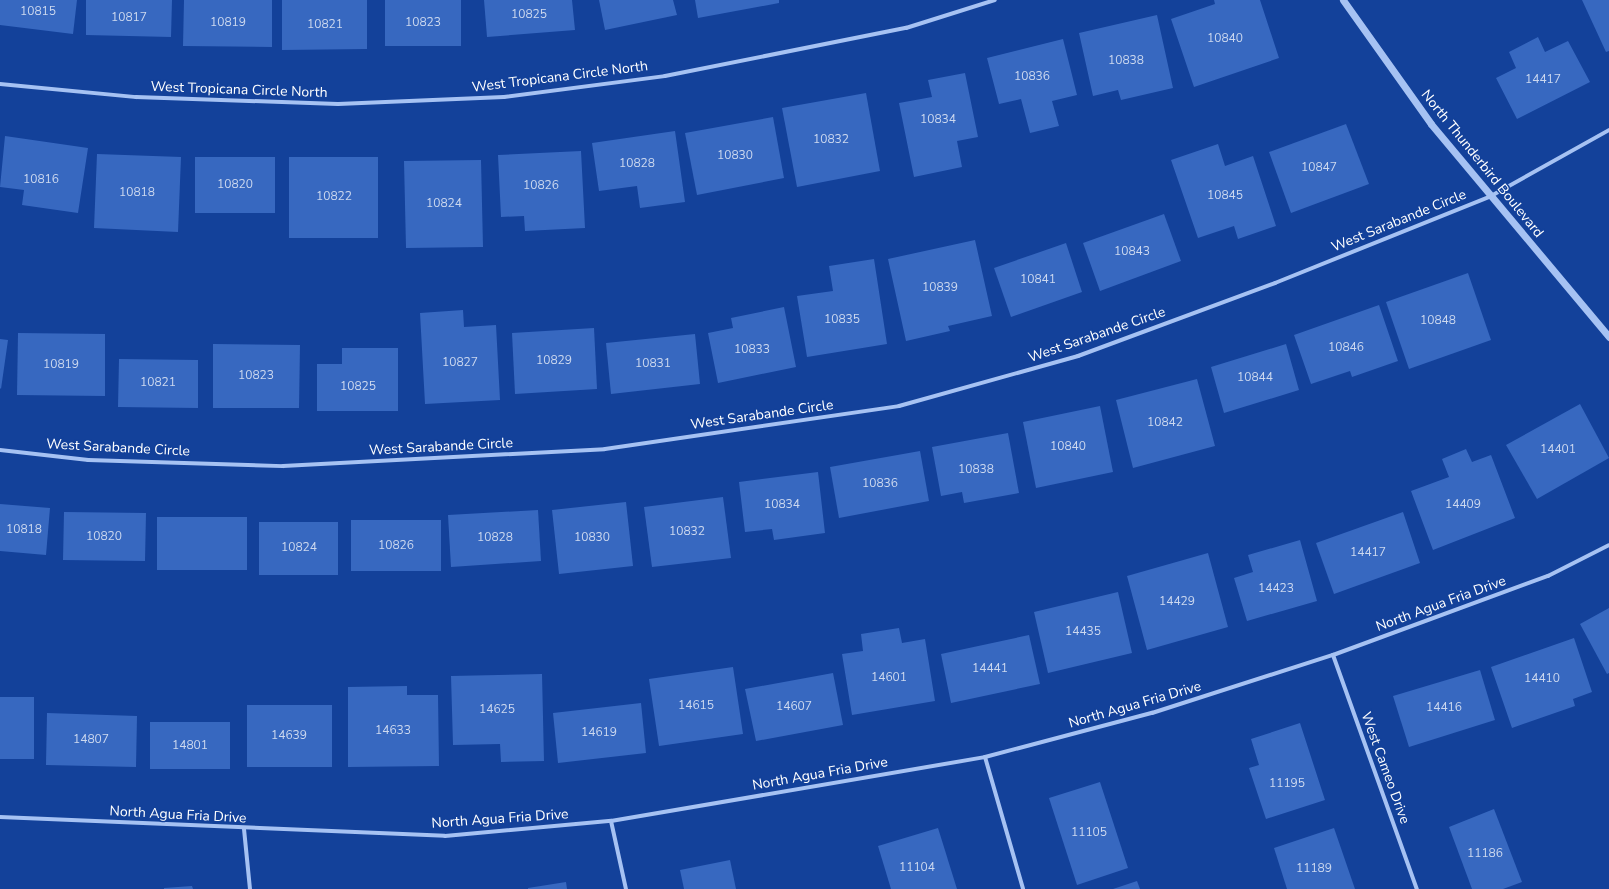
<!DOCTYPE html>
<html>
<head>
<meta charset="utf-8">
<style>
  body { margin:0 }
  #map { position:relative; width:1609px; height:889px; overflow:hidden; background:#13419a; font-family:"Nunito Sans",sans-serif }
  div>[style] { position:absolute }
  .building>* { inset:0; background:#3768c0 }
  .minor>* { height:4px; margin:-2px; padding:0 2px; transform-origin:2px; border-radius:2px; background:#a6c2f3 }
  .tertiary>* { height:7px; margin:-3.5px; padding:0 3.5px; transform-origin:3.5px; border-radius:3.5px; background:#a6c2f3 }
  span { translate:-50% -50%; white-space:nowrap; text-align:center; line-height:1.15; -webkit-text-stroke:3px #13419a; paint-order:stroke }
  .number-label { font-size:12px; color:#cdd9ef }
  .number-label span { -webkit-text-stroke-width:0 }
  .street-label { font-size:14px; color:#fff }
</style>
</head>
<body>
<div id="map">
  <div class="building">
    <div style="clip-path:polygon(0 0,77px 0,73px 34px,0 25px)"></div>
    <div style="clip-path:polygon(86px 0,172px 0,171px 37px,86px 35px)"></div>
    <div style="clip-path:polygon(184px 0,272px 0,272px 47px,183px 46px)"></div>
    <div style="clip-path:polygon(282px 0,367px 0,367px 49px,282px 50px)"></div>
    <div style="clip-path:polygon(385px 0,461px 0,461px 46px,385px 46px)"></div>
    <div style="clip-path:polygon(484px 0,572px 0,575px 30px,487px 37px)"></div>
    <div style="clip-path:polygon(599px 0,673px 0,677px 15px,605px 30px)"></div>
    <div style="clip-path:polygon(695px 0,779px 0,779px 3px,698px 18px)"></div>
    <div style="clip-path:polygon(1214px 0,1260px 0,1279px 58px,1194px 87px,1171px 19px,1215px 4px)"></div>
    <div style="clip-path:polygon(1582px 0,1609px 0,1609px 51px,1606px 52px)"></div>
    <div style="clip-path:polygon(1157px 15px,1173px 88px,1121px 100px,1118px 90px,1093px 96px,1079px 33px)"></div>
    <div style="clip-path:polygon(1538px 37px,1545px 52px,1568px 41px,1590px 82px,1517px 119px,1496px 78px,1516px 68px,1509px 52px)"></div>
    <div style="clip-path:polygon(1063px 39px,1077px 95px,1052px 101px,1059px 126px,1030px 133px,1021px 99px,999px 104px,987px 58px)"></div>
    <div style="clip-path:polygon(965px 73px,978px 137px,957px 141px,962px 167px,914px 177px,899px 103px,932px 97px,928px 80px)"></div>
    <div style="clip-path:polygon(866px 93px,880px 171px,797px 187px,782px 108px)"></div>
    <div style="clip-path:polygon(773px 117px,784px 178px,697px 195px,685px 133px)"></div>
    <div style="clip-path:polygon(1346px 124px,1369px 184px,1291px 213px,1269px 152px)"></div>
    <div style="clip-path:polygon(675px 131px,685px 202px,640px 208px,637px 186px,599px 191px,592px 143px)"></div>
    <div style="clip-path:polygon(5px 136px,88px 148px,78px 213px,22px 205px,24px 190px,0 187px)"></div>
    <div style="clip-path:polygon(1218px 144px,1225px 166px,1253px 156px,1276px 226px,1238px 239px,1234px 226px,1198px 238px,1171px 160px)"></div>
    <div style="clip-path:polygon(581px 151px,585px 228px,525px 231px,524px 216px,501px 217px,498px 155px)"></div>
    <div style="clip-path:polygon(97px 154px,181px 157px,178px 232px,94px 228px)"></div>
    <div style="clip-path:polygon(195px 157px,275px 157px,275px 213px,195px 213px)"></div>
    <div style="clip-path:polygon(289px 157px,378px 157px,378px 238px,289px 238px)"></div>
    <div style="clip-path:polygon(481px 160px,483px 247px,406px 248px,404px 161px)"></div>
    <div style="clip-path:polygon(1164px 214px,1181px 261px,1100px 291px,1083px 243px)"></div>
    <div style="clip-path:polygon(975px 240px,992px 316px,948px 326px,950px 331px,906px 341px,888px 259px)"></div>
    <div style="clip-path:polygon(1066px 243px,1082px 292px,1011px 317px,994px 268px)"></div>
    <div style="clip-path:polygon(874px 259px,887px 344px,807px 357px,797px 296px,833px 291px,829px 266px)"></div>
    <div style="clip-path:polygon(1468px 273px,1491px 340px,1409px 369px,1386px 302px)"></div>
    <div style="clip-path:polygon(1379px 305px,1398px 361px,1352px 377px,1350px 371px,1311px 384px,1294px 335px)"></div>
    <div style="clip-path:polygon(784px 307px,796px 367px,718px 383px,708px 333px,733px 328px,731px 318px)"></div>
    <div style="clip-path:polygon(463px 310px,464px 327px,496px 325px,500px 400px,425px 404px,420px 313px)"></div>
    <div style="clip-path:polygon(594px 328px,597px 389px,515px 394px,512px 333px)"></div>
    <div style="clip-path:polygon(18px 333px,105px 334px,105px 396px,17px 395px)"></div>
    <div style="clip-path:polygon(695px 334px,700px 384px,611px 394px,606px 343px)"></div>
    <div style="clip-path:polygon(0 339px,8px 340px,1px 389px,0 388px)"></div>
    <div style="clip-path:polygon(213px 344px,300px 345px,299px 408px,213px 408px)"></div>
    <div style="clip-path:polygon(1286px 344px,1299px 390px,1224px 413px,1211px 367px)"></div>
    <div style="clip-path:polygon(342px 348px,398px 348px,398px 411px,317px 411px,317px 364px,342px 364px)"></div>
    <div style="clip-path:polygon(119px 359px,198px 360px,198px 408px,118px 407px)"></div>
    <div style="clip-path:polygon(1197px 379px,1215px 446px,1133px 468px,1116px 400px)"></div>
    <div style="clip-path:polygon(1580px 404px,1609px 458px,1537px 499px,1506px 445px)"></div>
    <div style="clip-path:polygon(1100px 406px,1113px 472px,1036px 488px,1023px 422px)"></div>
    <div style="clip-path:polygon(1008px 433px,1019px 493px,964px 503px,962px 492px,941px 496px,932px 447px)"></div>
    <div style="clip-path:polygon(1466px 449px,1472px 462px,1491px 455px,1515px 518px,1433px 550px,1411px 491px,1449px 477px,1442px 459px)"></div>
    <div style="clip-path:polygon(920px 451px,929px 501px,839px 518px,830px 467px)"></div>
    <div style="clip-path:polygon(818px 472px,825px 533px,774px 540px,772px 529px,745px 532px,739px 482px)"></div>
    <div style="clip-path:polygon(723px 497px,731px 558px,652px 567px,644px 507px)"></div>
    <div style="clip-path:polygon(626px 502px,633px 566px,559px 574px,552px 510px)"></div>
    <div style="clip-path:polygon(0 504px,50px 508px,46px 555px,0 551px)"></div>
    <div style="clip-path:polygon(538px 510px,541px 561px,451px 567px,448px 515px)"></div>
    <div style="clip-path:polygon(64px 512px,146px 513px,145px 561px,63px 560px)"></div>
    <div style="clip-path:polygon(1403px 512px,1420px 563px,1334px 594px,1316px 543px)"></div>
    <div style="clip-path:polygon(157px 517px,247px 517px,247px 570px,157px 570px)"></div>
    <div style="clip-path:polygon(351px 520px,441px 520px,441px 571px,351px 571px)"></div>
    <div style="clip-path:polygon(259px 522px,338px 522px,338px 575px,259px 575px)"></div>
    <div style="clip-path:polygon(1300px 540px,1317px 601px,1247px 621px,1234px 578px,1253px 572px,1248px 555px)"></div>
    <div style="clip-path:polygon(1208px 553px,1228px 627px,1147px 650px,1127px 576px)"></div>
    <div style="clip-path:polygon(1118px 592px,1132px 653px,1048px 673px,1034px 612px)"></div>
    <div style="clip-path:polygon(1609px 608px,1609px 673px,1607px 674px,1580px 624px)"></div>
    <div style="clip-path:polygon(899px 628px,902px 643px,925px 639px,935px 701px,852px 715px,842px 654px,863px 651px,861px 634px)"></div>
    <div style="clip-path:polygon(1029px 635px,1040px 684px,951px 703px,941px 654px)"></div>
    <div style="clip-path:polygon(1574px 638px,1592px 692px,1573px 699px,1575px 706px,1512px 728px,1491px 667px)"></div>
    <div style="clip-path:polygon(733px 667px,743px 734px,659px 746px,649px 679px)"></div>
    <div style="clip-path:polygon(1480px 670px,1495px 720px,1409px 747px,1393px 696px)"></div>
    <div style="clip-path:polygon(833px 673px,843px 725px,756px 741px,745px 689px)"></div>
    <div style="clip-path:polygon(542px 674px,544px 761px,501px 762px,500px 744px,453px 745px,451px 676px)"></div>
    <div style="clip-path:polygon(407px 686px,407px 695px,438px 695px,439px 766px,348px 767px,348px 687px)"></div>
    <div style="clip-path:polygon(0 697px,34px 697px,34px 759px,0 759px)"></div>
    <div style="clip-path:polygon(641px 703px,646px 753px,558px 763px,553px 713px)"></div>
    <div style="clip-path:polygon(247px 705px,332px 705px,332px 767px,247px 767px)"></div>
    <div style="clip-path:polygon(47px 713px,137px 716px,136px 767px,46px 765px)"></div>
    <div style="clip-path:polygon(150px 722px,230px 722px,230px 769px,150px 769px)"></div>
    <div style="clip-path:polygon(1300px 723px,1325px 800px,1266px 819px,1249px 768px,1259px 765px,1251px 739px)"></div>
    <div style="clip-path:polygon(1100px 782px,1128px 868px,1077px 885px,1049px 798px)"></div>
    <div style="clip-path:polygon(1494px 809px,1522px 882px,1503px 889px,1472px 889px,1449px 827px)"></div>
    <div style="clip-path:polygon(938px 828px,957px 889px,891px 889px,878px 846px)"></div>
    <div style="clip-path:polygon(1334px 828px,1355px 889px,1287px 889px,1274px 848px)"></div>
    <div style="clip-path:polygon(730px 860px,736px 889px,684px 889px,680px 870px)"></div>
    <div style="clip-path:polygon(1137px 881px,1140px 889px,1113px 889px)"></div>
    <div style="clip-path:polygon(566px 882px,567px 889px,528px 889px,528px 888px)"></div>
    <div style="clip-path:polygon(192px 886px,193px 889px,164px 889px,164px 888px)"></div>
  </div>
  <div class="minor">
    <div style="left:0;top:84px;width:137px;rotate:5.5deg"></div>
    <div style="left:136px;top:97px;width:202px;rotate:2deg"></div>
    <div style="left:338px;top:104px;width:166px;rotate:-2.4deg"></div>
    <div style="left:504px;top:97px;width:162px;rotate:-7.4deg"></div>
    <div style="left:665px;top:76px;width:246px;rotate:-11.3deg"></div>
    <div style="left:906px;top:28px;width:93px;rotate:-17.5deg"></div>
    <div style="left:0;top:450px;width:89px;rotate:6.5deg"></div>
    <div style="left:88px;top:460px;width:195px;rotate:1.8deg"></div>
    <div style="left:283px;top:466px;width:322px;rotate:-3deg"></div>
    <div style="left:605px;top:449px;width:297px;rotate:-8.3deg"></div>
    <div style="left:899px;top:406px;width:186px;rotate:-15.6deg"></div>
    <div style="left:1078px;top:356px;width:210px;rotate:-20.3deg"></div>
    <div style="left:1275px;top:283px;width:233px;rotate:-21.9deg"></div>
    <div style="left:1491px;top:196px;width:135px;rotate:-29.2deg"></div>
    <div style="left:1333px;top:655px;width:249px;rotate:70.3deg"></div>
    <div style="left:985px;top:757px;width:137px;rotate:73.9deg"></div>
    <div style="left:0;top:817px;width:445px;rotate:2.4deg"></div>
    <div style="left:445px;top:836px;width:167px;rotate:-5.2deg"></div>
    <div style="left:611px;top:821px;width:379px;rotate:-9.7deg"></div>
    <div style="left:985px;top:757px;width:173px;rotate:-14.8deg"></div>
    <div style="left:1152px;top:713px;width:190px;rotate:-17.8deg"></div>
    <div style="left:1333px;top:655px;width:229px;rotate:-20.2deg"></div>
    <div style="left:1548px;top:576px;width:68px;rotate:-26.9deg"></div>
    <div style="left:611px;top:821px;width:70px;rotate:77.6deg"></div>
    <div style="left:244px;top:829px;width:60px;rotate:84.3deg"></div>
  </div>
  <div class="tertiary">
    <div style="left:1343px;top:0;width:152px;rotate:54.6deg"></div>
    <div style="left:1431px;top:124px;width:278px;rotate:50.1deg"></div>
  </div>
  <div class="number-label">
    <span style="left:38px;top:12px">10815</span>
    <span style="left:529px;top:15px">10825</span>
    <span style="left:129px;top:18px">10817</span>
    <span style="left:228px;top:23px">10819</span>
    <span style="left:423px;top:23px">10823</span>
    <span style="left:325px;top:25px">10821</span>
    <span style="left:1225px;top:39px">10840</span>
    <span style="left:1126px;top:61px">10838</span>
    <span style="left:1032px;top:77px">10836</span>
    <span style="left:1543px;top:80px">14417</span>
    <span style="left:938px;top:120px">10834</span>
    <span style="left:831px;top:140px">10832</span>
    <span style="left:735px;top:156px">10830</span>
    <span style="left:637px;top:164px">10828</span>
    <span style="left:1319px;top:168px">10847</span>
    <span style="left:41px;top:180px">10816</span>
    <span style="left:235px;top:185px">10820</span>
    <span style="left:541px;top:186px">10826</span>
    <span style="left:137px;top:193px">10818</span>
    <span style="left:1225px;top:196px">10845</span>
    <span style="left:334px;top:197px">10822</span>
    <span style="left:444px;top:204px">10824</span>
    <span style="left:1132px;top:252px">10843</span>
    <span style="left:1038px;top:280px">10841</span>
    <span style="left:940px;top:288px">10839</span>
    <span style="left:842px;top:320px">10835</span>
    <span style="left:1438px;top:321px">10848</span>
    <span style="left:1346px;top:348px">10846</span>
    <span style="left:752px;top:350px">10833</span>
    <span style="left:554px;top:361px">10829</span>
    <span style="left:460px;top:363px">10827</span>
    <span style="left:653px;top:364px">10831</span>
    <span style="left:61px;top:365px">10819</span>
    <span style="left:256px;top:376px">10823</span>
    <span style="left:1255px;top:378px">10844</span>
    <span style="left:158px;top:383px">10821</span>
    <span style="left:358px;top:387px">10825</span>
    <span style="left:1165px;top:423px">10842</span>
    <span style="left:1068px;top:447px">10840</span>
    <span style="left:1558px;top:450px">14401</span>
    <span style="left:976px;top:470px">10838</span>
    <span style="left:880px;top:484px">10836</span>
    <span style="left:782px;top:505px">10834</span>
    <span style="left:1463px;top:505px">14409</span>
    <span style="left:24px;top:530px">10818</span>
    <span style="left:687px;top:532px">10832</span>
    <span style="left:104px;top:537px">10820</span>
    <span style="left:495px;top:538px">10828</span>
    <span style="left:592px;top:538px">10830</span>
    <span style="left:396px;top:546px">10826</span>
    <span style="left:299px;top:548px">10824</span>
    <span style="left:1368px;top:553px">14417</span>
    <span style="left:1276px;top:589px">14423</span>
    <span style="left:1177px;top:602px">14429</span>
    <span style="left:1083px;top:632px">14435</span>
    <span style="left:990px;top:669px">14441</span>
    <span style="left:889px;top:678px">14601</span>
    <span style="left:1542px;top:679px">14410</span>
    <span style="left:696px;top:706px">14615</span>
    <span style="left:794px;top:707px">14607</span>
    <span style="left:1444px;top:708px">14416</span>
    <span style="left:497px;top:710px">14625</span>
    <span style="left:393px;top:731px">14633</span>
    <span style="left:599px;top:733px">14619</span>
    <span style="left:289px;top:736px">14639</span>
    <span style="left:91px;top:740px">14807</span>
    <span style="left:190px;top:746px">14801</span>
    <span style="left:1287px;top:784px">11195</span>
    <span style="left:1089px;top:833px">11105</span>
    <span style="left:1485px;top:854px">11186</span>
    <span style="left:917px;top:868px">11104</span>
    <span style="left:1314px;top:869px">11189</span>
  </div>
  <div class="street-label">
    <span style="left:560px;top:77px;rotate:-7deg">West Tropicana Circle North</span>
    <span style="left:239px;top:90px;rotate:2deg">West Tropicana Circle North</span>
    <span style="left:1482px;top:164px;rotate:51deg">North Thunderbird Boulevard</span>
    <span style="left:1399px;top:221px;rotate:-22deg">West Sarabande Circle</span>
    <span style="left:1097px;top:335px;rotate:-19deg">West Sarabande Circle</span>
    <span style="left:762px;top:415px;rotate:-8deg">West Sarabande Circle</span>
    <span style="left:441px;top:447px;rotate:-3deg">West Sarabande Circle</span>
    <span style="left:118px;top:448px;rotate:3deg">West Sarabande Circle</span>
    <span style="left:1441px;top:604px;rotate:-20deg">North Agua Fria Drive</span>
    <span style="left:1135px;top:705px;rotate:-16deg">North Agua Fria Drive</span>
    <span style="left:1385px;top:768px;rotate:70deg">West Cameo Drive</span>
    <span style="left:820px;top:774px;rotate:-10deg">North Agua Fria Drive</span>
    <span style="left:178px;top:815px;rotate:3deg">North Agua Fria Drive</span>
    <span style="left:500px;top:819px;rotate:-4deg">North Agua Fria Drive</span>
  </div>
</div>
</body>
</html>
